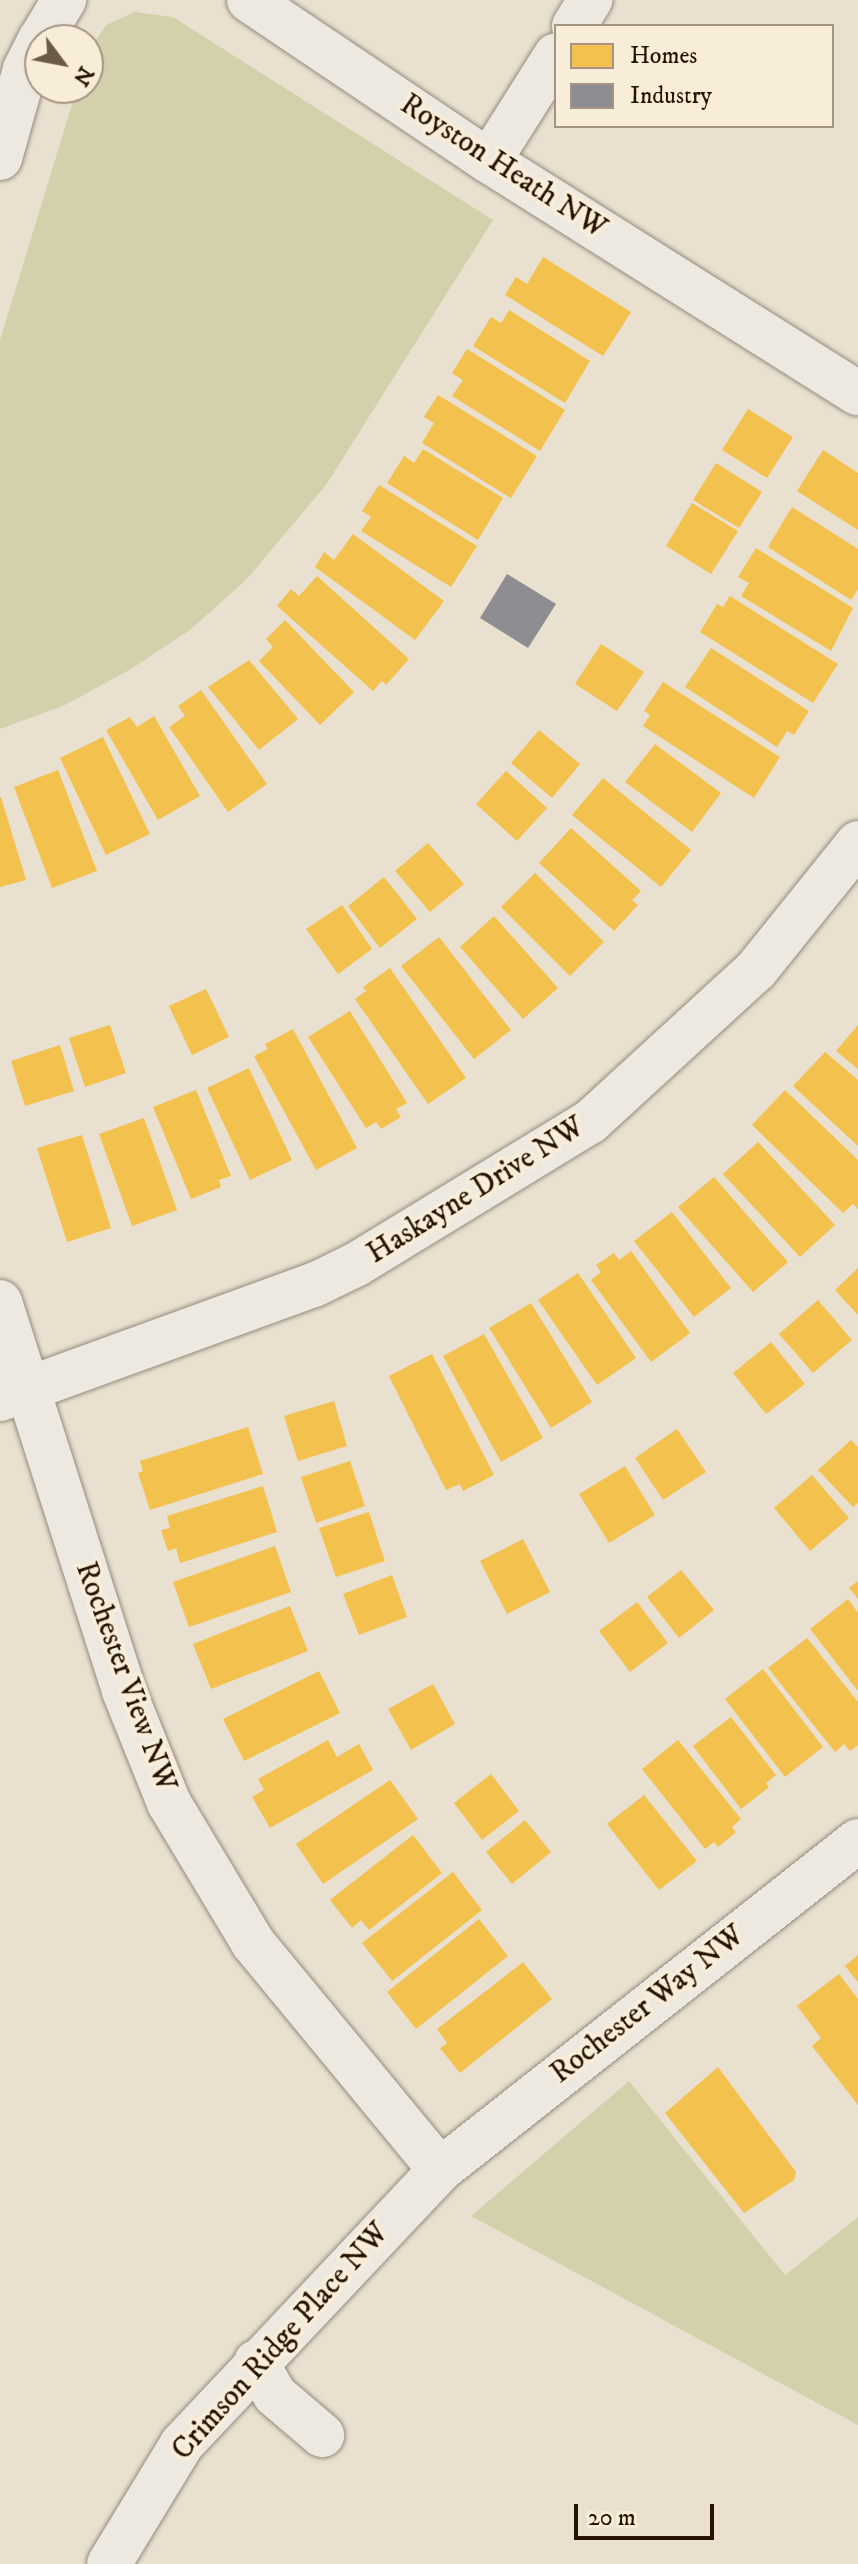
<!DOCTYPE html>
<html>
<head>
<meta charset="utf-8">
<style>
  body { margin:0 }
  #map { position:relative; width:858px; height:2564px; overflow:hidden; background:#eae0cf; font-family:"IM FELL DW Pica",serif }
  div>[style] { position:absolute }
  .green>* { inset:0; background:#d4d0ac }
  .homes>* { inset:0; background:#f2c14e }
  .industry>* { inset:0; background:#8d8d92 }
  .roads { filter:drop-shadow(0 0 2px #948b7f) drop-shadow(0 0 2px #948b7f) }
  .minor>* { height:44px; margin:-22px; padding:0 22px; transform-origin:22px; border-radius:22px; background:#ede8e0 }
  span { translate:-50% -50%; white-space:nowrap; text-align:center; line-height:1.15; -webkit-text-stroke:8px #f8edd9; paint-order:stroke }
  .street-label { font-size:30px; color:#261200 }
  .legend { position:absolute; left:554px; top:24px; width:280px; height:104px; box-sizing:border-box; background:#f8edd9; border:2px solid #a49582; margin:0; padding:10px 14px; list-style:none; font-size:24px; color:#261200 }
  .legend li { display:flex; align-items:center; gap:16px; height:40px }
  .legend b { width:40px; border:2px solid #a49582 }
  .north { position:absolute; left:24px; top:24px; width:80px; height:80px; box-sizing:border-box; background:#f8edd9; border:2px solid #a49582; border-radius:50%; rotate:122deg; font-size:22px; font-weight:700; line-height:32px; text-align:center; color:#261200 }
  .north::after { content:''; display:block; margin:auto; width:28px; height:36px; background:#6b5a48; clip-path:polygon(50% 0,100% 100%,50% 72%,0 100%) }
  .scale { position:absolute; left:574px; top:2504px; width:140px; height:36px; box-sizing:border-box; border:4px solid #261200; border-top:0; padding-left:10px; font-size:24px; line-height:28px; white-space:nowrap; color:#261200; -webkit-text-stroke:6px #f8edd9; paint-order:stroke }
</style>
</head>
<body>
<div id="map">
  <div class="green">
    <div style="clip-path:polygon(135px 12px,173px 17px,493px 220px,326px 485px,246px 580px,190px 630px,131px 669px,65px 705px,0 729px,0 340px,77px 88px,88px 88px,90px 50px,106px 25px)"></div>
    <div style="clip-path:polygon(629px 2081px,785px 2275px,858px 2217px,858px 2425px,471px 2216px)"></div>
  </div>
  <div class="homes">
    <div style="clip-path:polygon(543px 257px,631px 312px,603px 356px,505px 295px,516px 277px,527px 284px)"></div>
    <div style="clip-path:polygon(509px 310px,590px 361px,565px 403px,473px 346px,491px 317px,501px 323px)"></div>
    <div style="clip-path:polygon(467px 349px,565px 410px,540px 451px,452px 396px,463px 380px,452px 373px)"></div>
    <div style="clip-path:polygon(438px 395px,537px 456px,511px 498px,422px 443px,434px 423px,424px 417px)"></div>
    <div style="clip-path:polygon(748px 409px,793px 437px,767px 478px,722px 450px)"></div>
    <div style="clip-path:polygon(423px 449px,503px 498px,478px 540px,387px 483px,404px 456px,414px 463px)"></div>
    <div style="clip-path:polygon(823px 450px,858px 473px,858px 530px,797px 491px)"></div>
    <div style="clip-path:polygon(716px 463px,762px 492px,739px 528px,693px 500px)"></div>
    <div style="clip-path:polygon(379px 485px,477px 546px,451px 587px,361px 531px,371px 517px,362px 511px)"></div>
    <div style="clip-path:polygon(692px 503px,738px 531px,711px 574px,666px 546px)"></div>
    <div style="clip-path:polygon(792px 507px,858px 549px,858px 589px,851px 600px,768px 547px)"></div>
    <div style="clip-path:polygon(353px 534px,444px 601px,415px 640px,315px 567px,324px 552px,334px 560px)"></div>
    <div style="clip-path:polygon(756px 548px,853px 608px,831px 651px,741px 596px,749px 583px,738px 577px)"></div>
    <div style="clip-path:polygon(317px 576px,409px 659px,386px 685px,382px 681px,373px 691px,277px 606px,291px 589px,299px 596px)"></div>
    <div style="clip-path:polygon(730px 596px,838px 664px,813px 703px,700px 632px,717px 604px,723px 607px)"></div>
    <div style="clip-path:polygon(285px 620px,354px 692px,320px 725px,259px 661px,273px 647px,266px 639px)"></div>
    <div style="clip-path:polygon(601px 644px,644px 672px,617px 711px,575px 684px)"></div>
    <div style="clip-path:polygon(711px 648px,809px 711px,794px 735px,787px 731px,777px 747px,685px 687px)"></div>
    <div style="clip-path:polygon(249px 660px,298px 719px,259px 750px,208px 687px)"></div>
    <div style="clip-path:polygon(663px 682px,780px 757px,754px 798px,643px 726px,650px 715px,644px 711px)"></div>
    <div style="clip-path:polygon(201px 690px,267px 784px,228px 812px,169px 727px,185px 716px,178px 706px)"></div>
    <div style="clip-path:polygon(154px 716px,200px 796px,158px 820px,106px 730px,130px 717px,137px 727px)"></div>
    <div style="clip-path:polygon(539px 730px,580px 764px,552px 798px,511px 763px)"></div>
    <div style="clip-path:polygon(103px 737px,150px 834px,106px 855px,60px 758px)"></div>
    <div style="clip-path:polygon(655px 744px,721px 793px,692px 832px,625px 782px)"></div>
    <div style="clip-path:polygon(58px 770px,97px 871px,52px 888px,14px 787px)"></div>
    <div style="clip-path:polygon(506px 771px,547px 808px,517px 841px,476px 804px)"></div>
    <div style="clip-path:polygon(603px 778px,691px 850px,661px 887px,572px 815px)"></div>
    <div style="clip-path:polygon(1px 797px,26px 880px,0 887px,0 798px)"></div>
    <div style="clip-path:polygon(571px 828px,641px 891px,632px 900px,638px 905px,614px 931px,539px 863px)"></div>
    <div style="clip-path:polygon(428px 843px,464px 884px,430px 912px,395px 871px)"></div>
    <div style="clip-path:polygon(535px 873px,604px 942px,570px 976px,501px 907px)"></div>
    <div style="clip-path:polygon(384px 877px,417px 919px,380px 948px,348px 906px)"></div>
    <div style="clip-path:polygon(342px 905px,372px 949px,338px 974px,306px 929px)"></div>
    <div style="clip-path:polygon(494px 916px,558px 988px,523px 1019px,460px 947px)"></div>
    <div style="clip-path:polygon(439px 937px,511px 1030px,474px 1059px,401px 966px)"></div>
    <div style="clip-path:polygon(390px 968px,466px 1078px,428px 1104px,355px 999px,366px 991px,363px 987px)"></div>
    <div style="clip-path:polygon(206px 989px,229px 1037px,192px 1055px,169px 1006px)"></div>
    <div style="clip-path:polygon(350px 1011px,407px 1103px,396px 1109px,401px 1117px,381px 1129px,376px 1122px,366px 1128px,308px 1037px)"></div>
    <div style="clip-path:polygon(110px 1025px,126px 1073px,85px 1087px,69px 1038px)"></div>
    <div style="clip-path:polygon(858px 1025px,858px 1069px,836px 1051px)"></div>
    <div style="clip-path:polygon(293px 1029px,357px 1148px,316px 1170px,254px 1056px,268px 1049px,265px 1044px)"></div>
    <div style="clip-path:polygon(60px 1045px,74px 1091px,25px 1106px,11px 1061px)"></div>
    <div style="clip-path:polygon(825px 1052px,858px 1080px,858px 1146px,793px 1086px)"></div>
    <div style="clip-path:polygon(249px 1068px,292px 1160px,250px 1180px,207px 1088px)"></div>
    <div style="clip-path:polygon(196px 1090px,231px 1176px,219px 1180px,221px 1187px,191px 1199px,153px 1107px)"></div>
    <div style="clip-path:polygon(785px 1090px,858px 1160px,858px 1209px,853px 1204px,843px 1213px,752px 1125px)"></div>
    <div style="clip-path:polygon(144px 1118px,177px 1210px,132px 1226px,99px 1134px)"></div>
    <div style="clip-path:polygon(82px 1135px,111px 1228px,67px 1242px,37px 1148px)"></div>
    <div style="clip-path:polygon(758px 1142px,835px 1225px,800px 1257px,723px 1174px)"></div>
    <div style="clip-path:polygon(714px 1177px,788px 1262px,753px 1292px,678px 1207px)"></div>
    <div style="clip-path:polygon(672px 1212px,731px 1288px,694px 1317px,634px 1241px)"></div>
    <div style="clip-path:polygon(631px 1251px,690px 1333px,651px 1362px,591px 1280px,601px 1272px,596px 1265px,614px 1253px,619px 1260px)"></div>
    <div style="clip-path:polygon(858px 1268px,858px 1315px,835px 1290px)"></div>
    <div style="clip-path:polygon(578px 1273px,636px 1358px,597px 1385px,538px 1300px)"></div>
    <div style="clip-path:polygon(818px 1300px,852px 1340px,813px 1373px,779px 1334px)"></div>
    <div style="clip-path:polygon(531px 1303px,592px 1402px,551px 1428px,489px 1328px)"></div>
    <div style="clip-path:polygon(484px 1334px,543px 1438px,501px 1462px,443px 1356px)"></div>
    <div style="clip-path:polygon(771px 1342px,805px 1384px,766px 1414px,733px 1373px)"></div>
    <div style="clip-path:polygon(432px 1354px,494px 1475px,463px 1491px,460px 1484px,446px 1490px,389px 1376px)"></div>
    <div style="clip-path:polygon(334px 1401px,347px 1446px,298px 1461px,284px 1416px)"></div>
    <div style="clip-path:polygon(248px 1427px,263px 1474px,150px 1510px,138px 1473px,143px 1471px,140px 1461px)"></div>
    <div style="clip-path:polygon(677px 1429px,706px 1472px,663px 1500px,635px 1458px)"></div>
    <div style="clip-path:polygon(851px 1440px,858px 1447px,858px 1503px,853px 1507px,818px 1470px)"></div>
    <div style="clip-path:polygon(350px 1461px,365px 1506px,316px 1523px,301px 1477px)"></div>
    <div style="clip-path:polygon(625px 1466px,655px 1515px,609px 1543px,579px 1494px)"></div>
    <div style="clip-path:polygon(812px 1475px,849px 1518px,810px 1551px,774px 1508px)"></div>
    <div style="clip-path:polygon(263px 1486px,277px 1532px,180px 1563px,176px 1548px,168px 1551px,161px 1530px,170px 1528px,167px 1516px)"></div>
    <div style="clip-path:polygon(369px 1512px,385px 1561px,336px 1577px,319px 1528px)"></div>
    <div style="clip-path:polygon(523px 1539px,550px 1592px,507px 1614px,480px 1561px)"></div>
    <div style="clip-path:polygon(275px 1546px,291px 1592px,189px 1627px,173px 1582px)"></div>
    <div style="clip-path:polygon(681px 1570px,714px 1610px,679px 1638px,647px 1597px)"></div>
    <div style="clip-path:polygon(392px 1575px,407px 1617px,359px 1635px,343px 1594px)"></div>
    <div style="clip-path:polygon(858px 1581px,858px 1599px,849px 1588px)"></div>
    <div style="clip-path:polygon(848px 1599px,858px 1613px,858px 1691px,810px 1629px)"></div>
    <div style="clip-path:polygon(637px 1602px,668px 1643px,630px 1672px,599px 1631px)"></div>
    <div style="clip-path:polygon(290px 1606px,308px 1651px,211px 1689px,193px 1644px)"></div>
    <div style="clip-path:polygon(807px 1638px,858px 1702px,858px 1745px,850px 1751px,844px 1744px,835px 1752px,768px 1668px)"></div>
    <div style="clip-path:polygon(763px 1669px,823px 1747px,785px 1777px,725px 1699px)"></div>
    <div style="clip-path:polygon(319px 1671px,340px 1713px,244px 1761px,223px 1719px)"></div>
    <div style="clip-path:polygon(433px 1684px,455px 1724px,411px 1750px,388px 1709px)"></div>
    <div style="clip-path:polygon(731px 1717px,776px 1775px,766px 1783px,769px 1787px,741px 1809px,693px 1746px)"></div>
    <div style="clip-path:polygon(328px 1740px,337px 1757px,359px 1744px,373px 1770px,270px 1828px,252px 1797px,264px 1790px,258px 1779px)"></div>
    <div style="clip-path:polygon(678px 1740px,741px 1819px,732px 1827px,736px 1832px,718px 1847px,714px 1842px,705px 1849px,642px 1769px)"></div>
    <div style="clip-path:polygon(491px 1774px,519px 1811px,482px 1840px,454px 1803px)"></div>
    <div style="clip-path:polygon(390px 1780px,418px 1819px,323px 1884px,296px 1844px)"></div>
    <div style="clip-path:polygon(644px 1795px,697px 1861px,659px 1890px,607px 1824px)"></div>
    <div style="clip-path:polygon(525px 1820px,551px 1852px,512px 1884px,486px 1852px)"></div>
    <div style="clip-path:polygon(413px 1835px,442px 1873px,369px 1930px,361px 1920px,352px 1928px,330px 1900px)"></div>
    <div style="clip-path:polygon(453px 1872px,482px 1910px,392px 1981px,362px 1943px)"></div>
    <div style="clip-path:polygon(479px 1919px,508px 1956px,416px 2029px,387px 1992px)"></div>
    <div style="clip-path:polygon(858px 1955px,858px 1982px,845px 1966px)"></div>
    <div style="clip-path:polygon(523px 1962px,552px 1999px,460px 2073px,440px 2048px,447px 2043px,437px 2029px)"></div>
    <div style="clip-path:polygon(839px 1974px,858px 1999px,858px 2105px,812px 2046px,821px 2038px,797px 2006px)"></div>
    <div style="clip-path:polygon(718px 2067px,796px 2172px,794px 2180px,744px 2213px,665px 2113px)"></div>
  </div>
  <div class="industry">
    <div style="clip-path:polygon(507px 574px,556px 604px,528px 648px,480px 618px)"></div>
  </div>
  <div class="roads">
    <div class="minor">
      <div style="left:249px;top:0;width:289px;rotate:33.9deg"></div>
      <div style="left:489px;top:161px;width:436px;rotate:32.2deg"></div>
      <div style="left:574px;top:26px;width:31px;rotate:-58deg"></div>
      <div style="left:40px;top:40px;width:47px;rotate:-59deg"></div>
      <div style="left:0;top:158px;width:92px;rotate:-74.3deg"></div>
      <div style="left:25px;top:69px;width:33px;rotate:-63deg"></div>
      <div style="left:489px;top:161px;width:125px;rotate:-57.7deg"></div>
      <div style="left:0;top:1302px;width:408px;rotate:72.3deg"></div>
      <div style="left:124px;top:1691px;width:121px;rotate:68.1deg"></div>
      <div style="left:169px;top:1803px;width:163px;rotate:59deg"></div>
      <div style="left:253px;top:1943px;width:294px;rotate:50.5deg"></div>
      <div style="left:0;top:1399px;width:334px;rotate:-20deg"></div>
      <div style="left:314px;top:1285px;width:48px;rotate:-26deg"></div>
      <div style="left:357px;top:1264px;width:273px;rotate:-31.4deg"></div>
      <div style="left:590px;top:1122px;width:225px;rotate:-42.5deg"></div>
      <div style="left:756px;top:970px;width:163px;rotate:-51.2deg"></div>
      <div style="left:256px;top:2362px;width:38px;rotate:60deg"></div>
      <div style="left:275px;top:2395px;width:62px;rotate:40.4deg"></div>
      <div style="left:109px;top:2564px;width:140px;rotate:-58.7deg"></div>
      <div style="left:182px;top:2444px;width:376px;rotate:-46.7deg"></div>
      <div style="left:440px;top:2170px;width:532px;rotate:-38.21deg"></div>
    </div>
  </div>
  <div class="street-label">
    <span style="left:503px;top:167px;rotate:33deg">Royston Heath NW</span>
    <span style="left:476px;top:1191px;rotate:-32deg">Haskayne Drive NW</span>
    <span style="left:125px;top:1677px;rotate:70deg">Rochester View NW</span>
    <span style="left:648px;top:2005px;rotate:-38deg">Rochester Way NW</span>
    <span style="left:281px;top:2342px;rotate:-48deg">Crimson Ridge Place NW</span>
  </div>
  <ul class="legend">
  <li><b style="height:22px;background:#f2c14e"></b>Homes</li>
  <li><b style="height:22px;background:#8d8d92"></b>Industry</li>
  </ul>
  <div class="north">N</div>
  <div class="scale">20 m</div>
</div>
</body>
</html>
